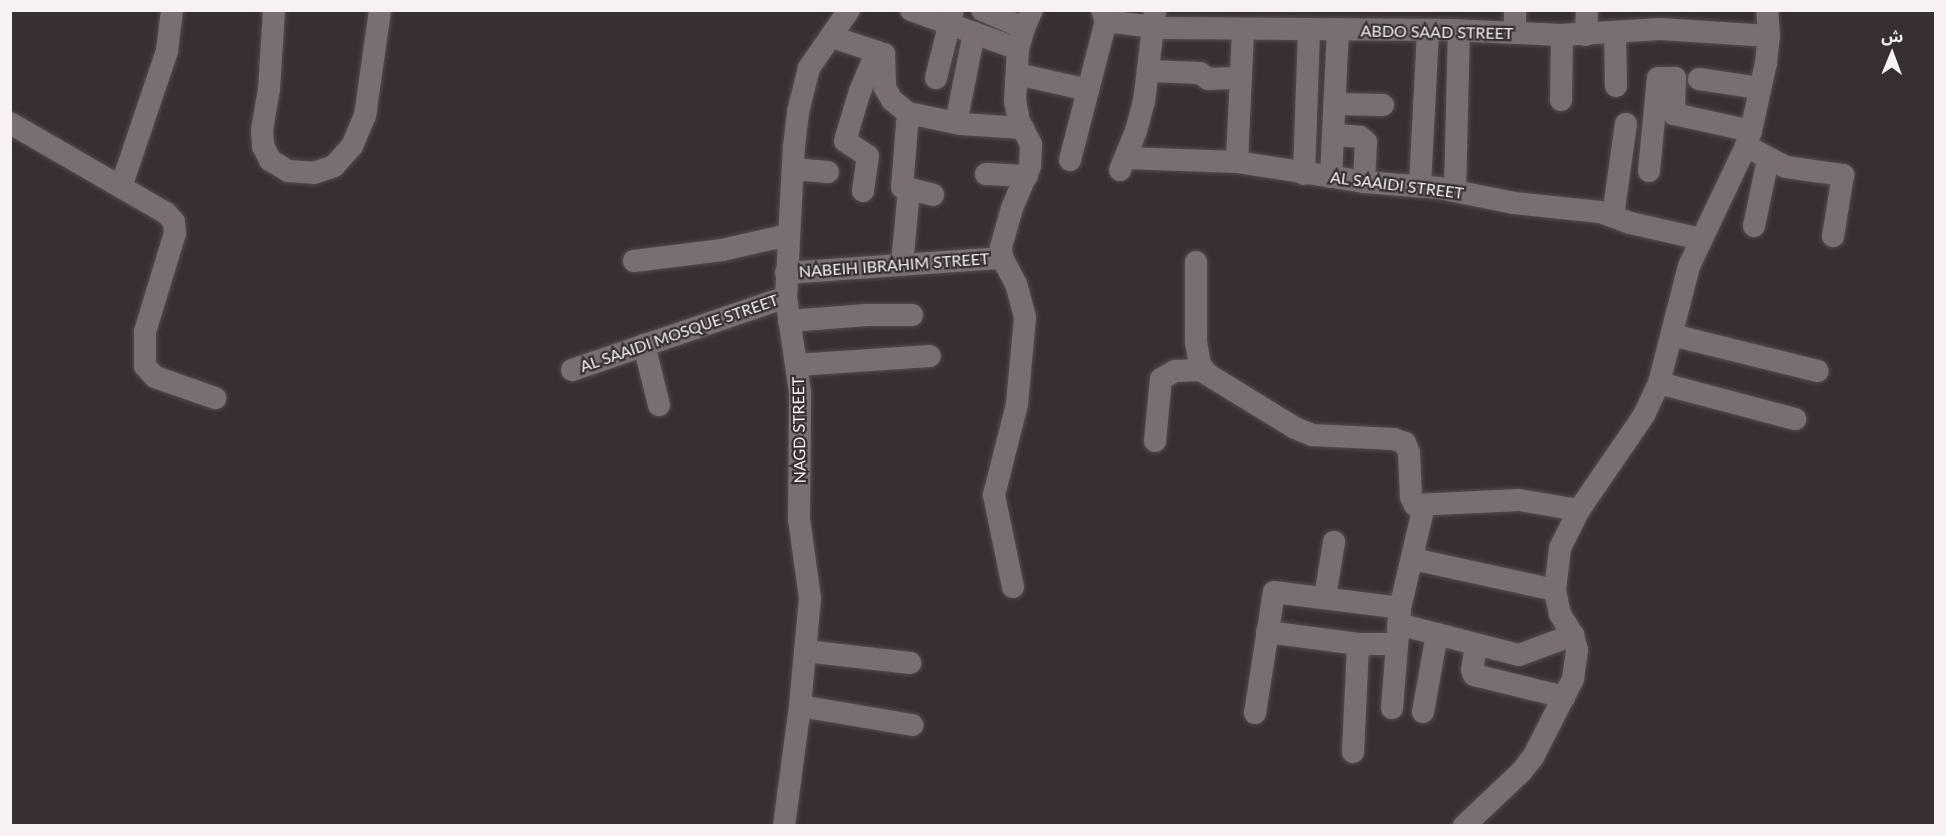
<!DOCTYPE html>
<html>
<head>
<meta charset="utf-8">
<style>
  body { margin:0 }
  #map { position:relative; width:1946px; height:836px; overflow:hidden; background:#382f34; font-family:Lato,"Noto Sans Arabic",sans-serif }
  div>[style] { position:absolute }
  .roads { filter:drop-shadow(0 0 2px #534b50) drop-shadow(0 0 2px #534b50) }
  .minor>* { height:22px; margin:-11px; padding:0 11px; transform-origin:11px; border-radius:11px; background:#796e74 }
  span { translate:-50% -50%; white-space:nowrap; text-align:center; line-height:1.15; -webkit-text-stroke:4.5px #382f34; paint-order:stroke }
  .street-label { font-size:16px; color:#f7f1f5 }
  .frame { position:absolute; inset:0; border:12px solid #f7f1f5; pointer-events:none }
  .north { position:absolute; left:1862px; top:24px; width:60px; height:60px; -webkit-text-stroke:4px #382f34; paint-order:stroke; rotate:1deg; font-size:16px; font-weight:700; line-height:24px; text-align:center; color:#f7f1f5 }
  .north::after { content:''; display:block; margin:auto; width:21px; height:27px; background:#f7f1f5; clip-path:polygon(50% 0,100% 100%,50% 72%,0 100%) }
</style>
</head>
<body>
<div id="map">
  <div class="roads">
    <div class="minor">
      <div style="left:274px;top:10px;width:79px;rotate:93.6deg"></div>
      <div style="left:269px;top:89px;width:42px;rotate:99.7deg"></div>
      <div style="left:262px;top:130px;width:16px;rotate:86deg"></div>
      <div style="left:263px;top:146px;width:16px;rotate:63deg"></div>
      <div style="left:270px;top:160px;width:21px;rotate:31deg"></div>
      <div style="left:288px;top:171px;width:26px;rotate:4deg"></div>
      <div style="left:314px;top:173px;width:21px;rotate:-19deg"></div>
      <div style="left:334px;top:166px;width:27px;rotate:-48deg"></div>
      <div style="left:352px;top:146px;width:33px;rotate:-67deg"></div>
      <div style="left:365px;top:116px;width:107px;rotate:-81.9deg"></div>
      <div style="left:911px;top:10px;width:114px;rotate:20deg"></div>
      <div style="left:982px;top:10px;width:46px;rotate:23.2deg"></div>
      <div style="left:1515px;top:10px;width:23px;rotate:90deg"></div>
      <div style="left:1106px;top:21px;width:55px;rotate:7.3deg"></div>
      <div style="left:1161px;top:28px;width:290px;rotate:0.4deg"></div>
      <div style="left:1451px;top:30px;width:111px;rotate:2.6deg"></div>
      <div style="left:1562px;top:35px;width:99px;rotate:-3.5deg"></div>
      <div style="left:1661px;top:29px;width:108px;rotate:3.7deg"></div>
      <div style="left:1615px;top:33px;width:53px;rotate:88.9deg"></div>
      <div style="left:1586px;top:35px;width:25px;rotate:-88deg"></div>
      <div style="left:832px;top:37px;width:55px;rotate:18.1deg"></div>
      <div style="left:884px;top:54px;width:34px;rotate:88deg"></div>
      <div style="left:885px;top:88px;width:14px;rotate:60deg"></div>
      <div style="left:892px;top:100px;width:21px;rotate:39deg"></div>
      <div style="left:908px;top:113px;width:54px;rotate:11.7deg"></div>
      <div style="left:961px;top:124px;width:62px;rotate:3.7deg"></div>
      <div style="left:1149px;top:71px;width:51px;rotate:2.2deg"></div>
      <div style="left:1200px;top:73px;width:10px;rotate:37deg"></div>
      <div style="left:1208px;top:79px;width:33px;rotate:-2deg"></div>
      <div style="left:1017px;top:74px;width:73px;rotate:12.7deg"></div>
      <div style="left:936px;top:78px;width:70px;rotate:-76deg"></div>
      <div style="left:1699px;top:79px;width:62px;rotate:8.4deg"></div>
      <div style="left:1561px;top:100px;width:65px;rotate:-89.1deg"></div>
      <div style="left:1335px;top:104px;width:48px;rotate:1.2deg"></div>
      <div style="left:908px;top:113px;width:74px;rotate:94.6deg"></div>
      <div style="left:902px;top:187px;width:32px;rotate:14deg"></div>
      <div style="left:10px;top:123px;width:180px;rotate:30deg"></div>
      <div style="left:166px;top:213px;width:12px;rotate:48deg"></div>
      <div style="left:174px;top:222px;width:11px;rotate:85deg"></div>
      <div style="left:175px;top:233px;width:103px;rotate:106.9deg"></div>
      <div style="left:145px;top:332px;width:34px;rotate:90deg"></div>
      <div style="left:145px;top:366px;width:15px;rotate:48deg"></div>
      <div style="left:155px;top:377px;width:64px;rotate:19.3deg"></div>
      <div style="left:956px;top:123px;width:92px;rotate:-78.7deg"></div>
      <div style="left:1334px;top:135px;width:26px;rotate:4deg"></div>
      <div style="left:1360px;top:137px;width:8px;rotate:40deg"></div>
      <div style="left:1366px;top:142px;width:40px;rotate:92.9deg"></div>
      <div style="left:1746px;top:146px;width:45px;rotate:27.7deg"></div>
      <div style="left:1786px;top:167px;width:58px;rotate:8deg"></div>
      <div style="left:1843px;top:175px;width:62px;rotate:99.3deg"></div>
      <div style="left:1125px;top:158px;width:112px;rotate:2deg"></div>
      <div style="left:1237px;top:162px;width:129px;rotate:8.9deg"></div>
      <div style="left:1364px;top:182px;width:75px;rotate:4.6deg"></div>
      <div style="left:1439px;top:188px;width:76px;rotate:11.3deg"></div>
      <div style="left:1514px;top:203px;width:86px;rotate:6deg"></div>
      <div style="left:1600px;top:212px;width:32px;rotate:20deg"></div>
      <div style="left:1630px;top:223px;width:73px;rotate:12.7deg"></div>
      <div style="left:1070px;top:160px;width:144px;rotate:-75.5deg"></div>
      <div style="left:1106px;top:21px;width:12px;rotate:-110deg"></div>
      <div style="left:1237px;top:162px;width:133px;rotate:-87.4deg"></div>
      <div style="left:793px;top:169px;width:35px;rotate:5deg"></div>
      <div style="left:1120px;top:170px;width:42px;rotate:-67.7deg"></div>
      <div style="left:1136px;top:131px;width:30px;rotate:-75deg"></div>
      <div style="left:1144px;top:102px;width:92px;rotate:-83.1deg"></div>
      <div style="left:1649px;top:171px;width:93px;rotate:-84.5deg"></div>
      <div style="left:1658px;top:78px;width:17px"></div>
      <div style="left:1675px;top:78px;width:36px;rotate:92deg"></div>
      <div style="left:1674px;top:114px;width:79px;rotate:12.4deg"></div>
      <div style="left:986px;top:174px;width:41px;rotate:2.8deg"></div>
      <div style="left:1304px;top:174px;width:144px;rotate:-88deg"></div>
      <div style="left:1331px;top:177px;width:147px;rotate:-87.3deg"></div>
      <div style="left:1420px;top:185px;width:155px;rotate:-87deg"></div>
      <div style="left:121px;top:187px;width:144px;rotate:-71.3deg"></div>
      <div style="left:167px;top:51px;width:41px;rotate:-83deg"></div>
      <div style="left:863px;top:191px;width:35px;rotate:-82deg"></div>
      <div style="left:868px;top:156px;width:27px;rotate:-147deg"></div>
      <div style="left:845px;top:141px;width:52px;rotate:-73.3deg"></div>
      <div style="left:860px;top:91px;width:43px;rotate:-67deg"></div>
      <div style="left:1455px;top:191px;width:160px;rotate:-88.6deg"></div>
      <div style="left:1613px;top:216px;width:93px;rotate:-82deg"></div>
      <div style="left:1754px;top:226px;width:68px;rotate:-78.2deg"></div>
      <div style="left:634px;top:261px;width:89px;rotate:-7.1deg"></div>
      <div style="left:722px;top:250px;width:68px;rotate:-12.8deg"></div>
      <div style="left:1196px;top:262px;width:80px;rotate:90deg"></div>
      <div style="left:1196px;top:342px;width:22px;rotate:80deg"></div>
      <div style="left:1200px;top:364px;width:12px;rotate:55deg"></div>
      <div style="left:1207px;top:374px;width:103px;rotate:31.5deg"></div>
      <div style="left:1295px;top:428px;width:18px;rotate:22deg"></div>
      <div style="left:1312px;top:435px;width:82px;rotate:2.8deg"></div>
      <div style="left:1394px;top:439px;width:12px;rotate:20deg"></div>
      <div style="left:1405px;top:443px;width:11px;rotate:68deg"></div>
      <div style="left:1409px;top:453px;width:44px;rotate:87.4deg"></div>
      <div style="left:1411px;top:497px;width:9px;rotate:63deg"></div>
      <div style="left:1415px;top:505px;width:104px;rotate:-2.8deg"></div>
      <div style="left:1519px;top:500px;width:61px;rotate:9.5deg"></div>
      <div style="left:902px;top:264px;width:74px;rotate:-84.6deg"></div>
      <div style="left:786px;top:273px;width:217px;rotate:-4deg"></div>
      <div style="left:789px;top:321px;width:78px;rotate:-4.4deg"></div>
      <div style="left:867px;top:315px;width:45px"></div>
      <div style="left:1672px;top:335px;width:150px;rotate:13.9deg"></div>
      <div style="left:644px;top:345px;width:62px;rotate:76deg"></div>
      <div style="left:797px;top:365px;width:133px;rotate:-3.9deg"></div>
      <div style="left:572px;top:370px;width:226px;rotate:-18.8deg"></div>
      <div style="left:1659px;top:383px;width:141px;rotate:14.8deg"></div>
      <div style="left:1155px;top:441px;width:62px;rotate:-84.5deg"></div>
      <div style="left:1161px;top:379px;width:16px;rotate:-30deg"></div>
      <div style="left:1175px;top:371px;width:28px;rotate:-2deg"></div>
      <div style="left:1413px;top:559px;width:145px;rotate:12.3deg"></div>
      <div style="left:1013px;top:587px;width:94px;rotate:-101.7deg"></div>
      <div style="left:994px;top:495px;width:94px;rotate:-75.8deg"></div>
      <div style="left:1017px;top:404px;width:87px;rotate:-84.7deg"></div>
      <div style="left:1025px;top:317px;width:34px;rotate:-105deg"></div>
      <div style="left:1016px;top:284px;width:30px;rotate:-118deg"></div>
      <div style="left:1002px;top:258px;width:11px;rotate:-95deg"></div>
      <div style="left:1001px;top:247px;width:41px;rotate:-74.2deg"></div>
      <div style="left:1012px;top:208px;width:46px;rotate:-66.8deg"></div>
      <div style="left:1030px;top:166px;width:22px;rotate:-87deg"></div>
      <div style="left:1031px;top:144px;width:26px;rotate:-118deg"></div>
      <div style="left:1019px;top:121px;width:20px;rotate:-101deg"></div>
      <div style="left:1015px;top:101px;width:52px;rotate:-86.7deg"></div>
      <div style="left:1018px;top:49px;width:22px;rotate:-74deg"></div>
      <div style="left:1024px;top:28px;width:20px;rotate:-66deg"></div>
      <div style="left:1325px;top:597px;width:56px;rotate:-80.7deg"></div>
      <div style="left:1398px;top:624px;width:125px;rotate:14.4deg"></div>
      <div style="left:1519px;top:655px;width:58px;rotate:-20.3deg"></div>
      <div style="left:1267px;top:632px;width:92px;rotate:7.5deg"></div>
      <div style="left:1358px;top:644px;width:38px"></div>
      <div style="left:1476px;top:645px;width:25px;rotate:99deg"></div>
      <div style="left:1472px;top:670px;width:5px;rotate:68deg"></div>
      <div style="left:1474px;top:675px;width:93px;rotate:13.7deg"></div>
      <div style="left:805px;top:651px;width:106px;rotate:6.5deg"></div>
      <div style="left:800px;top:706px;width:114px;rotate:9.6deg"></div>
      <div style="left:1392px;top:708px;width:100px;rotate:-85.4deg"></div>
      <div style="left:1400px;top:608px;width:105px;rotate:-76.8deg"></div>
      <div style="left:1423px;top:712px;width:79px;rotate:-79.8deg"></div>
      <div style="left:1255px;top:713px;width:122px;rotate:-81.1deg"></div>
      <div style="left:1274px;top:592px;width:127px;rotate:7.2deg"></div>
      <div style="left:1353px;top:752px;width:108px;rotate:-87.3deg"></div>
      <div style="left:784px;top:826px;width:121px;rotate:-82.4deg"></div>
      <div style="left:800px;top:706px;width:108px;rotate:-84.7deg"></div>
      <div style="left:810px;top:598px;width:80px;rotate:-97.9deg"></div>
      <div style="left:799px;top:519px;width:127px;rotate:-89.5deg"></div>
      <div style="left:800px;top:392px;width:96px;rotate:-98.4deg"></div>
      <div style="left:786px;top:297px;width:151px;rotate:-87deg"></div>
      <div style="left:794px;top:146px;width:34px;rotate:-83deg"></div>
      <div style="left:798px;top:112px;width:45px;rotate:-76deg"></div>
      <div style="left:809px;top:68px;width:70px;rotate:-55.4deg"></div>
      <div style="left:1464px;top:826px;width:80px;rotate:-43.5deg"></div>
      <div style="left:1522px;top:771px;width:18px;rotate:-52deg"></div>
      <div style="left:1533px;top:757px;width:88px;rotate:-62.9deg"></div>
      <div style="left:1573px;top:679px;width:29px;rotate:-82deg"></div>
      <div style="left:1577px;top:650px;width:16px;rotate:-105deg"></div>
      <div style="left:1573px;top:635px;width:25px;rotate:-122deg"></div>
      <div style="left:1560px;top:614px;width:25px;rotate:-102deg"></div>
      <div style="left:1555px;top:590px;width:42px;rotate:-83.2deg"></div>
      <div style="left:1560px;top:548px;width:42px;rotate:-63.4deg"></div>
      <div style="left:1579px;top:510px;width:115px;rotate:-55.6deg"></div>
      <div style="left:1644px;top:415px;width:35px;rotate:-65deg"></div>
      <div style="left:1659px;top:383px;width:121px;rotate:-75.6deg"></div>
      <div style="left:1689px;top:266px;width:133px;rotate:-64.6deg"></div>
      <div style="left:1746px;top:146px;width:16px;rotate:-72deg"></div>
      <div style="left:1751px;top:131px;width:70px;rotate:-77.6deg"></div>
      <div style="left:1766px;top:63px;width:27px;rotate:-84deg"></div>
      <div style="left:1769px;top:36px;width:26px;rotate:-94deg"></div>
    </div>
  </div>
  <div class="street-label">
    <span style="left:1437px;top:32px;rotate:1deg">ABDO SAAD STREET</span>
    <span style="left:1397px;top:185px;rotate:7deg">AL SAAIDI STREET</span>
    <span style="left:894px;top:265px;rotate:-4deg">NABEIH IBRAHIM STREET</span>
    <span style="left:679px;top:333px;rotate:-19deg">AL SAAIDI MOSQUE STREET</span>
    <span style="left:799px;top:430px;rotate:-91deg">NAGD STREET</span>
  </div>
  <div class="frame"></div>
  <div class="north">ش</div>
</div>
</body>
</html>
